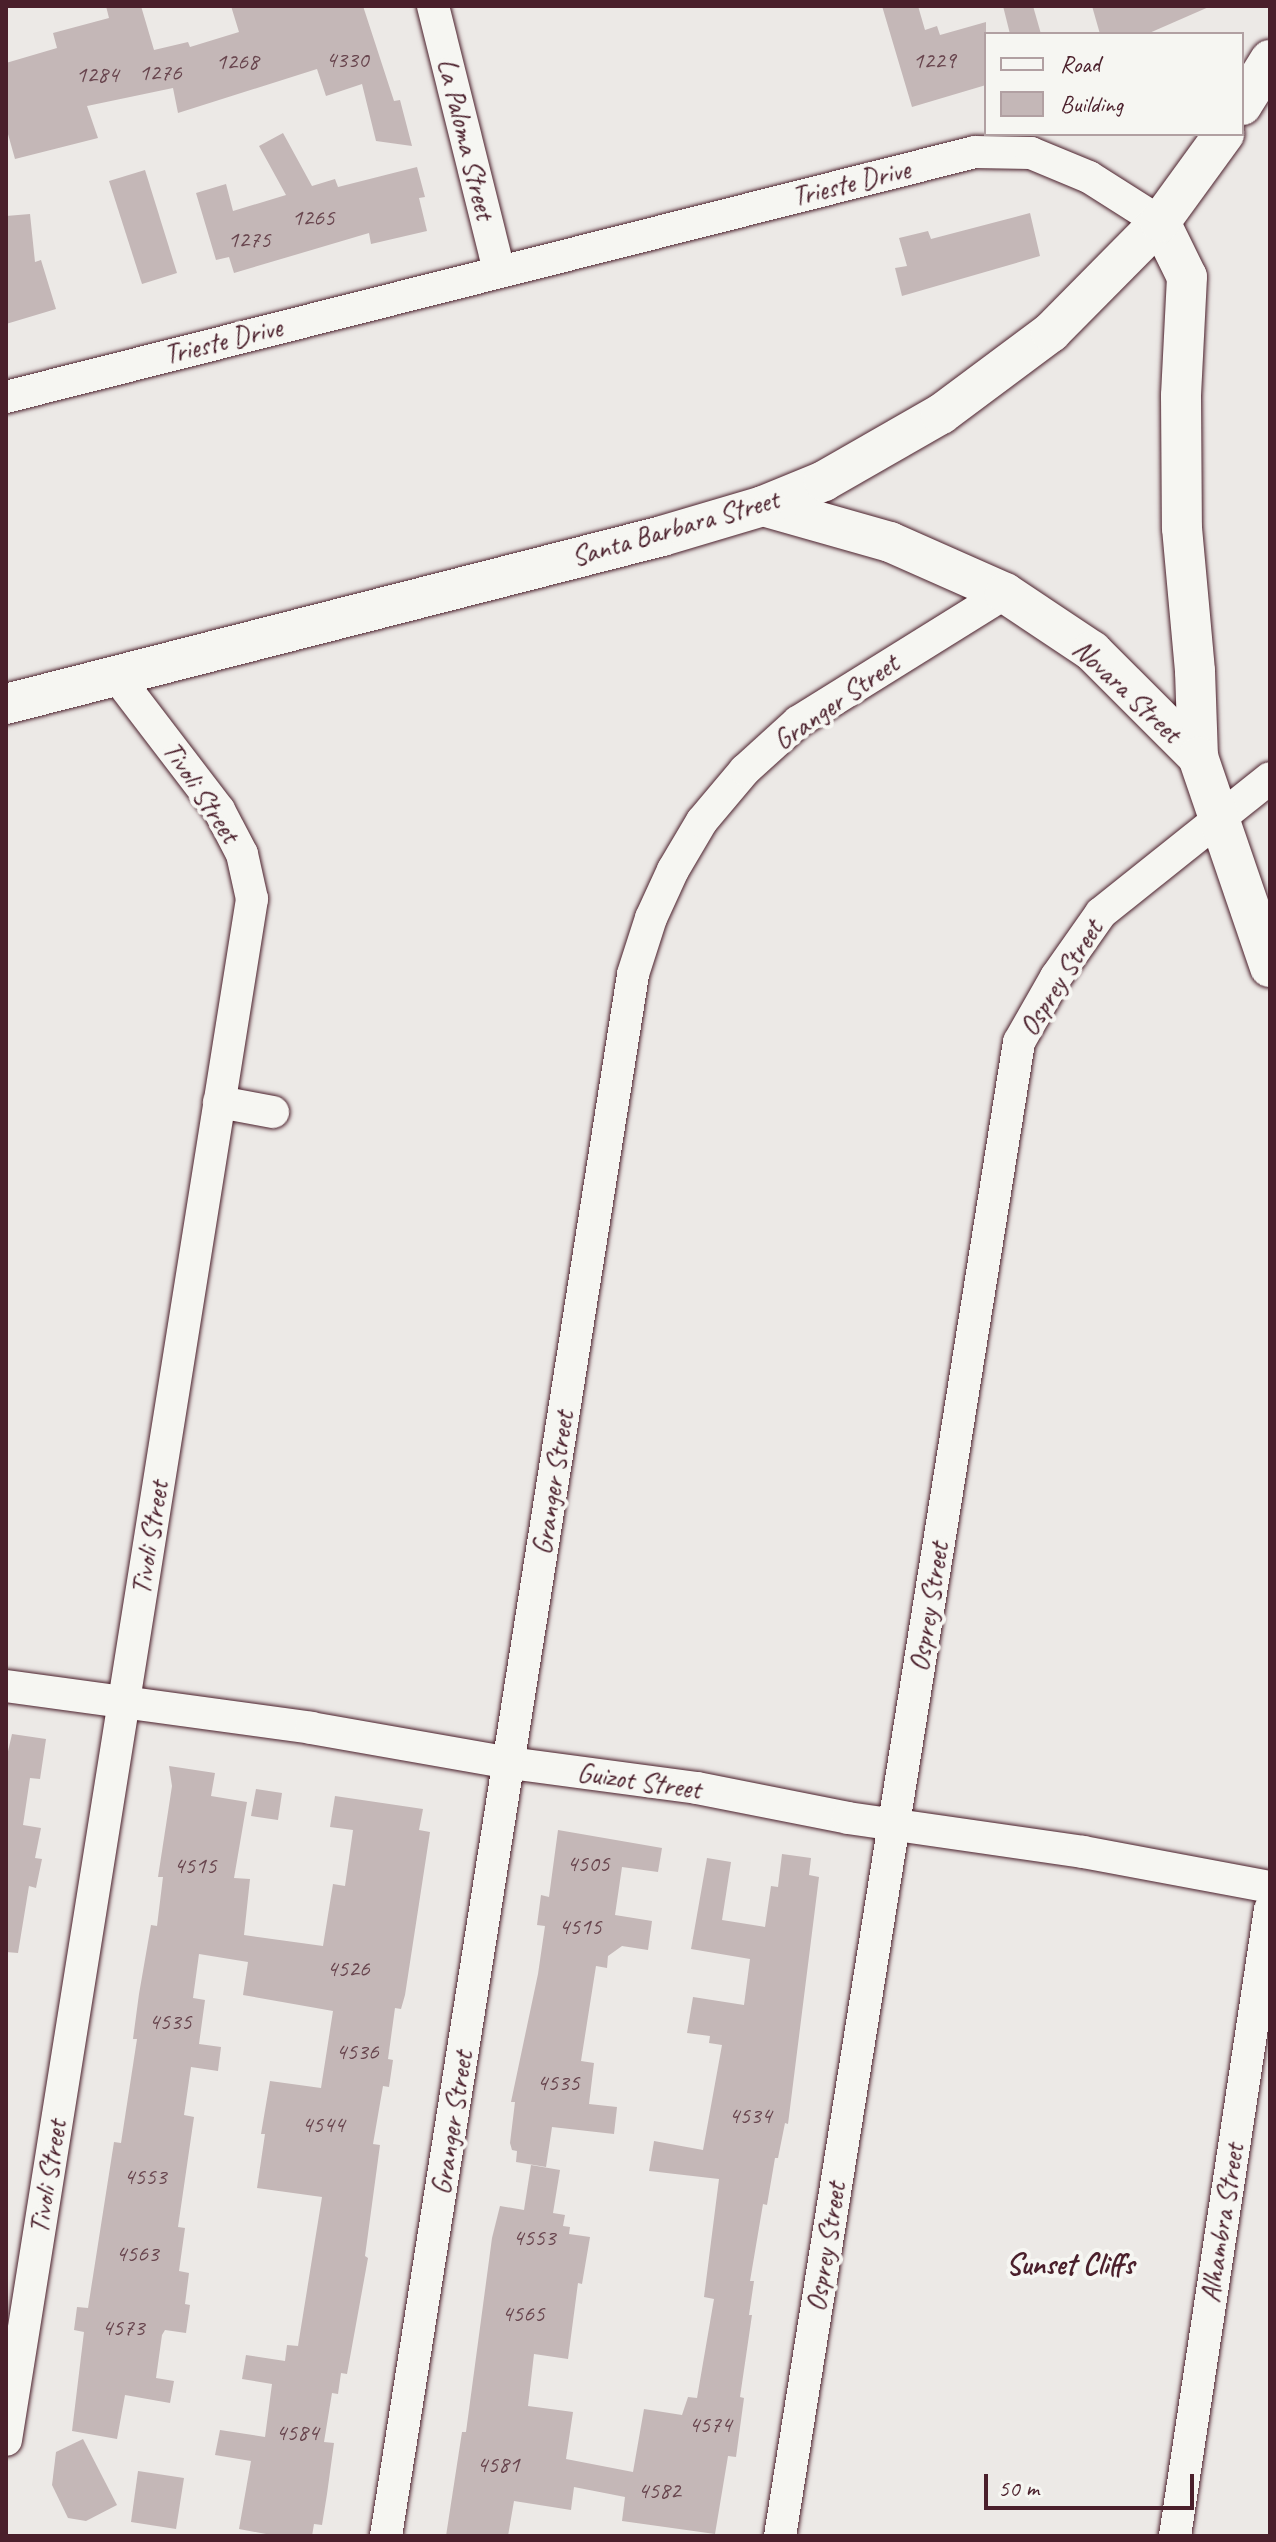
<!DOCTYPE html>
<html>
<head>
<meta charset="utf-8">
<style>
  body { margin:0 }
  #map { position:relative; width:1276px; height:2542px; overflow:hidden; background:#ece9e6; font-family:Caveat,sans-serif }
  div>[style] { position:absolute }
  .building>* { inset:0; background:#c4b7b7 }
  .roads { filter:drop-shadow(0 0 2px #4a1f2b) drop-shadow(0 0 2px #4a1f2b) }
  .minor>* { height:32px; margin:-16px; padding:0 16px; transform-origin:16px; border-radius:16px; background:#f6f6f2 }
  .tertiary>* { height:40px; margin:-20px; padding:0 20px; transform-origin:20px; border-radius:20px; background:#f6f6f2 }
  span { translate:-50% -50%; white-space:nowrap; text-align:center; line-height:1.15; -webkit-text-stroke:8px #f6f6f2; paint-order:stroke }
  .number-label { font-size:24px; color:#68454e }
  .number-label span { -webkit-text-stroke-width:0 }
  .street-label { font-size:28px; color:#4a1f2b }
  .neighbourhood-label { font-size:30px; color:#4a1f2b; font-weight:700 }
  .frame { position:absolute; inset:0; border:8px solid #4a1f2b; pointer-events:none }
  .legend { position:absolute; left:984px; top:32px; width:260px; height:104px; box-sizing:border-box; background:#f6f6f2; border:2px solid #b1a0a2; margin:0; padding:10px 14px; list-style:none; font-size:24px; color:#4a1f2b }
  .legend li { display:flex; align-items:center; gap:16px; height:40px }
  .legend b { width:40px; border:2px solid #b1a0a2 }
  .scale { position:absolute; left:984px; top:2474px; width:210px; height:36px; box-sizing:border-box; border:4px solid #4a1f2b; border-top:0; padding-left:10px; font-size:24px; line-height:28px; white-space:nowrap; color:#4a1f2b; -webkit-text-stroke:6px #f6f6f2; paint-order:stroke }
</style>
</head>
<body>
<div id="map">
  <div class="building">
    <div style="clip-path:polygon(106px 6px,141px 6px,154px 50px,188px 42px,190px 47px,239px 32px,231px 6px,363px 6px,394px 101px,400px 100px,412px 146px,376px 141px,362px 84px,326px 96px,317px 69px,178px 113px,173px 88px,87px 106px,98px 138px,15px 159px,6px 127px,6px 63px,57px 48px,53px 33px,109px 18px)"></div>
    <div style="clip-path:polygon(882px 6px,918px 6px,925px 30px,937px 26px,940px 35px,986px 22px,986px 85px,912px 107px)"></div>
    <div style="clip-path:polygon(1003px 6px,1033px 6px,1041px 34px,1010px 34px)"></div>
    <div style="clip-path:polygon(1092px 6px,1211px 6px,1147px 34px,1100px 34px)"></div>
    <div style="clip-path:polygon(283px 133px,312px 186px,335px 179px,338px 187px,417px 167px,425px 197px,419px 198px,427px 231px,371px 244px,369px 233px,234px 273px,229px 257px,216px 260px,196px 193px,226px 184px,233px 211px,286px 195px,259px 146px)"></div>
    <div style="clip-path:polygon(145px 170px,177px 273px,142px 284px,109px 181px)"></div>
    <div style="clip-path:polygon(1030px 213px,1040px 256px,902px 296px,895px 268px,907px 266px,899px 238px,928px 231px,931px 239px)"></div>
    <div style="clip-path:polygon(30px 214px,35px 262px,41px 260px,56px 309px,6px 324px,6px 216px)"></div>
    <div style="clip-path:polygon(12px 1734px,46px 1739px,40px 1779px,30px 1778px,23px 1825px,41px 1828px,35px 1858px,42px 1859px,36px 1888px,29px 1886px,18px 1953px,6px 1952px,6px 1760px)"></div>
    <div style="clip-path:polygon(169px 1766px,215px 1773px,211px 1796px,247px 1802px,234px 1878px,250px 1879px,244px 1935px,323px 1946px,333px 1884px,345px 1886px,353px 1830px,330px 1827px,335px 1796px,423px 1809px,419px 1830px,430px 1832px,405px 1995px,401px 2009px,395px 2008px,388px 2059px,393px 2060px,389px 2087px,383px 2086px,373px 2144px,380px 2145px,365px 2256px,368px 2258px,347px 2374px,341px 2373px,338px 2394px,332px 2393px,324px 2442px,334px 2443px,327px 2494px,322px 2525px,314px 2524px,312px 2536px,277px 2536px,239px 2529px,251px 2461px,215px 2455px,220px 2430px,265px 2437px,272px 2384px,242px 2379px,246px 2355px,285px 2361px,287px 2345px,298px 2346px,322px 2197px,257px 2188px,265px 2134px,261px 2134px,270px 2081px,321px 2088px,333px 2011px,243px 1995px,248px 1962px,199px 1954px,193px 1998px,205px 2000px,199px 2044px,221px 2047px,218px 2071px,191px 2067px,184px 2115px,194px 2117px,178px 2227px,185px 2228px,179px 2271px,189px 2273px,185px 2304px,190px 2305px,186px 2333px,165px 2330px,162px 2335px,156px 2378px,174px 2381px,170px 2403px,125px 2395px,117px 2439px,72px 2431px,84px 2332px,74px 2330px,77px 2307px,88px 2308px,114px 2142px,121px 2143px,137px 2039px,133px 2039px,139px 1994px,151px 1925px,157px 1926px,163px 1877px,158px 1877px,172px 1786px)"></div>
    <div style="clip-path:polygon(256px 1789px,282px 1793px,278px 1820px,251px 1816px)"></div>
    <div style="clip-path:polygon(558px 1830px,662px 1848px,658px 1872px,622px 1867px,615px 1915px,652px 1921px,648px 1950px,622px 1946px,608px 1956px,607px 1968px,596px 1966px,581px 2061px,594px 2063px,589px 2104px,617px 2107px,614px 2134px,552px 2127px,546px 2167px,516px 2162px,517px 2151px,512px 2150px,510px 2143px,515px 2102px,511px 2102px,538px 1974px,545px 1926px,537px 1925px,541px 1895px,549px 1897px)"></div>
    <div style="clip-path:polygon(782px 1854px,811px 1858px,809px 1875px,819px 1877px,788px 2124px,785px 2123px,778px 2158px,775px 2158px,767px 2205px,763px 2204px,750px 2281px,754px 2281px,749px 2315px,752px 2315px,740px 2397px,744px 2398px,736px 2457px,728px 2456px,715px 2534px,622px 2521px,625px 2497px,574px 2487px,571px 2510px,514px 2501px,508px 2536px,446px 2536px,462px 2432px,466px 2432px,492px 2238px,500px 2206px,524px 2210px,531px 2165px,560px 2170px,553px 2213px,565px 2215px,563px 2226px,570px 2227px,569px 2234px,590px 2237px,582px 2284px,578px 2283px,568px 2359px,534px 2354px,528px 2406px,573px 2412px,566px 2459px,633px 2472px,644px 2409px,682px 2415px,688px 2397px,697px 2398px,714px 2299px,704px 2297px,719px 2179px,649px 2171px,654px 2141px,703px 2150px,722px 2045px,709px 2043px,710px 2036px,687px 2033px,693px 1997px,744px 2005px,750px 1959px,691px 1949px,707px 1858px,731px 1862px,722px 1920px,765px 1927px,771px 1886px,778px 1887px)"></div>
    <div style="clip-path:polygon(83px 2439px,117px 2505px,86px 2521px,68px 2518px,52px 2485px,56px 2452px)"></div>
    <div style="clip-path:polygon(138px 2471px,184px 2478px,176px 2529px,131px 2522px)"></div>
  </div>
  <div class="roads">
    <div class="minor">
      <div style="left:433px;top:6px;width:273px;rotate:76deg"></div>
      <div style="left:6px;top:397px;width:999px;rotate:-14.19deg"></div>
      <div style="left:975px;top:152px;width:56px;rotate:1deg"></div>
      <div style="left:1031px;top:153px;width:63px;rotate:22.5deg"></div>
      <div style="left:1089px;top:177px;width:84px;rotate:32.4deg"></div>
      <div style="left:219px;top:1102px;width:55px;rotate:10.5deg"></div>
      <div style="left:6px;top:1686px;width:308px;rotate:7.8deg"></div>
      <div style="left:311px;top:1728px;width:202px;rotate:10deg"></div>
      <div style="left:510px;top:1763px;width:189px;rotate:7.6deg"></div>
      <div style="left:697px;top:1788px;width:154px;rotate:11.2deg"></div>
      <div style="left:848px;top:1818px;width:237px;rotate:8.2deg"></div>
      <div style="left:1083px;top:1852px;width:190px;rotate:10.6deg"></div>
      <div style="left:6px;top:2440px;width:1561px;rotate:-80.93deg"></div>
      <div style="left:252px;top:899px;width:46px;rotate:-102.5deg"></div>
      <div style="left:242px;top:854px;width:50px;rotate:-117.6deg"></div>
      <div style="left:219px;top:810px;width:171px;rotate:-127.4deg"></div>
      <div style="left:386px;top:2536px;width:1581px;rotate:-81.01deg"></div>
      <div style="left:633px;top:974px;width:59px;rotate:-72.2deg"></div>
      <div style="left:651px;top:918px;width:53px;rotate:-65.4deg"></div>
      <div style="left:673px;top:870px;width:57px;rotate:-59.4deg"></div>
      <div style="left:702px;top:821px;width:67px;rotate:-49.9deg"></div>
      <div style="left:745px;top:770px;width:72px;rotate:-42.2deg"></div>
      <div style="left:798px;top:722px;width:244px;rotate:-31.9deg"></div>
      <div style="left:780px;top:2536px;width:1513px;rotate:-80.91deg"></div>
      <div style="left:1019px;top:1042px;width:75px;rotate:-60.4deg"></div>
      <div style="left:1056px;top:977px;width:78px;rotate:-54.9deg"></div>
      <div style="left:1101px;top:913px;width:216px;rotate:-38.6deg"></div>
      <div style="left:1175px;top:2536px;width:634px;rotate:-81.38deg"></div>
    </div>
    <div class="tertiary">
      <div style="left:1242px;top:105px;width:53px;rotate:-58.1deg"></div>
      <div style="left:1160px;top:222px;width:61px;rotate:63.9deg"></div>
      <div style="left:1187px;top:277px;width:119px;rotate:92.9deg"></div>
      <div style="left:1181px;top:396px;width:132px;rotate:89.6deg"></div>
      <div style="left:1182px;top:528px;width:144px;rotate:84.8deg"></div>
      <div style="left:1195px;top:671px;width:86px;rotate:88deg"></div>
      <div style="left:763px;top:506px;width:132px;rotate:15.8deg"></div>
      <div style="left:890px;top:542px;width:126px;rotate:23.9deg"></div>
      <div style="left:1005px;top:593px;width:105px;rotate:33.7deg"></div>
      <div style="left:1092px;top:651px;width:150px;rotate:45deg"></div>
      <div style="left:1198px;top:757px;width:222px;rotate:71.1deg"></div>
      <div style="left:6px;top:704px;width:677px;rotate:-14.36deg"></div>
      <div style="left:662px;top:536px;width:105px;rotate:-16.5deg"></div>
      <div style="left:763px;top:506px;width:66px;rotate:-22.3deg"></div>
      <div style="left:824px;top:481px;width:135px;rotate:-29.8deg"></div>
      <div style="left:941px;top:414px;width:137px;rotate:-36.7deg"></div>
      <div style="left:1051px;top:332px;width:155px;rotate:-45.3deg"></div>
      <div style="left:1160px;top:222px;width:109px;rotate:-54deg"></div>
    </div>
  </div>
  <div class="number-label">
    <span style="left:347px;top:60px">4330</span>
    <span style="left:934px;top:61px">1229</span>
    <span style="left:237px;top:62px">1268</span>
    <span style="left:160px;top:73px">1276</span>
    <span style="left:97px;top:75px">1284</span>
    <span style="left:313px;top:218px">1265</span>
    <span style="left:249px;top:240px">1275</span>
    <span style="left:588px;top:1864px">4505</span>
    <span style="left:195px;top:1866px">4515</span>
    <span style="left:580px;top:1927px">4515</span>
    <span style="left:348px;top:1969px">4526</span>
    <span style="left:170px;top:2022px">4535</span>
    <span style="left:357px;top:2052px">4536</span>
    <span style="left:558px;top:2083px">4535</span>
    <span style="left:750px;top:2116px">4534</span>
    <span style="left:323px;top:2125px">4544</span>
    <span style="left:145px;top:2177px">4553</span>
    <span style="left:534px;top:2238px">4553</span>
    <span style="left:137px;top:2254px">4563</span>
    <span style="left:523px;top:2314px">4565</span>
    <span style="left:123px;top:2328px">4573</span>
    <span style="left:710px;top:2425px">4574</span>
    <span style="left:297px;top:2433px">4584</span>
    <span style="left:498px;top:2465px">4581</span>
    <span style="left:659px;top:2491px">4582</span>
  </div>
  <div class="street-label">
    <span style="left:466px;top:139px;rotate:76deg">La Paloma Street</span>
    <span style="left:851px;top:183px;rotate:-14deg">Trieste Drive</span>
    <span style="left:223px;top:341px;rotate:-14deg">Trieste Drive</span>
    <span style="left:675px;top:528px;rotate:-16deg">Santa Barbara Street</span>
    <span style="left:1127px;top:691px;rotate:43deg">Novara Street</span>
    <span style="left:836px;top:702px;rotate:-35deg">Granger Street</span>
    <span style="left:201px;top:792px;rotate:56deg">Tivoli Street</span>
    <span style="left:1061px;top:978px;rotate:-58deg">Osprey Street</span>
    <span style="left:553px;top:1483px;rotate:-81deg">Granger Street</span>
    <span style="left:150px;top:1538px;rotate:-81deg">Tivoli Street</span>
    <span style="left:929px;top:1607px;rotate:-81deg">Osprey Street</span>
    <span style="left:639px;top:1781px;rotate:8deg">Guizot Street</span>
    <span style="left:452px;top:2123px;rotate:-81deg">Granger Street</span>
    <span style="left:48px;top:2177px;rotate:-81deg">Tivoli Street</span>
    <span style="left:1222px;top:2223px;rotate:-81deg">Alhambra Street</span>
    <span style="left:826px;top:2247px;rotate:-81deg">Osprey Street</span>
  </div>
  <div class="neighbourhood-label">
    <span style="left:1070px;top:2264px">Sunset Cliffs</span>
  </div>
  <div class="frame"></div>
  <ul class="legend">
  <li><b style="height:10px;background:#f6f6f2"></b>Road</li>
  <li><b style="height:22px;background:#c4b7b7"></b>Building</li>
  </ul>
  <div class="scale">50 m</div>
</div>
</body>
</html>
